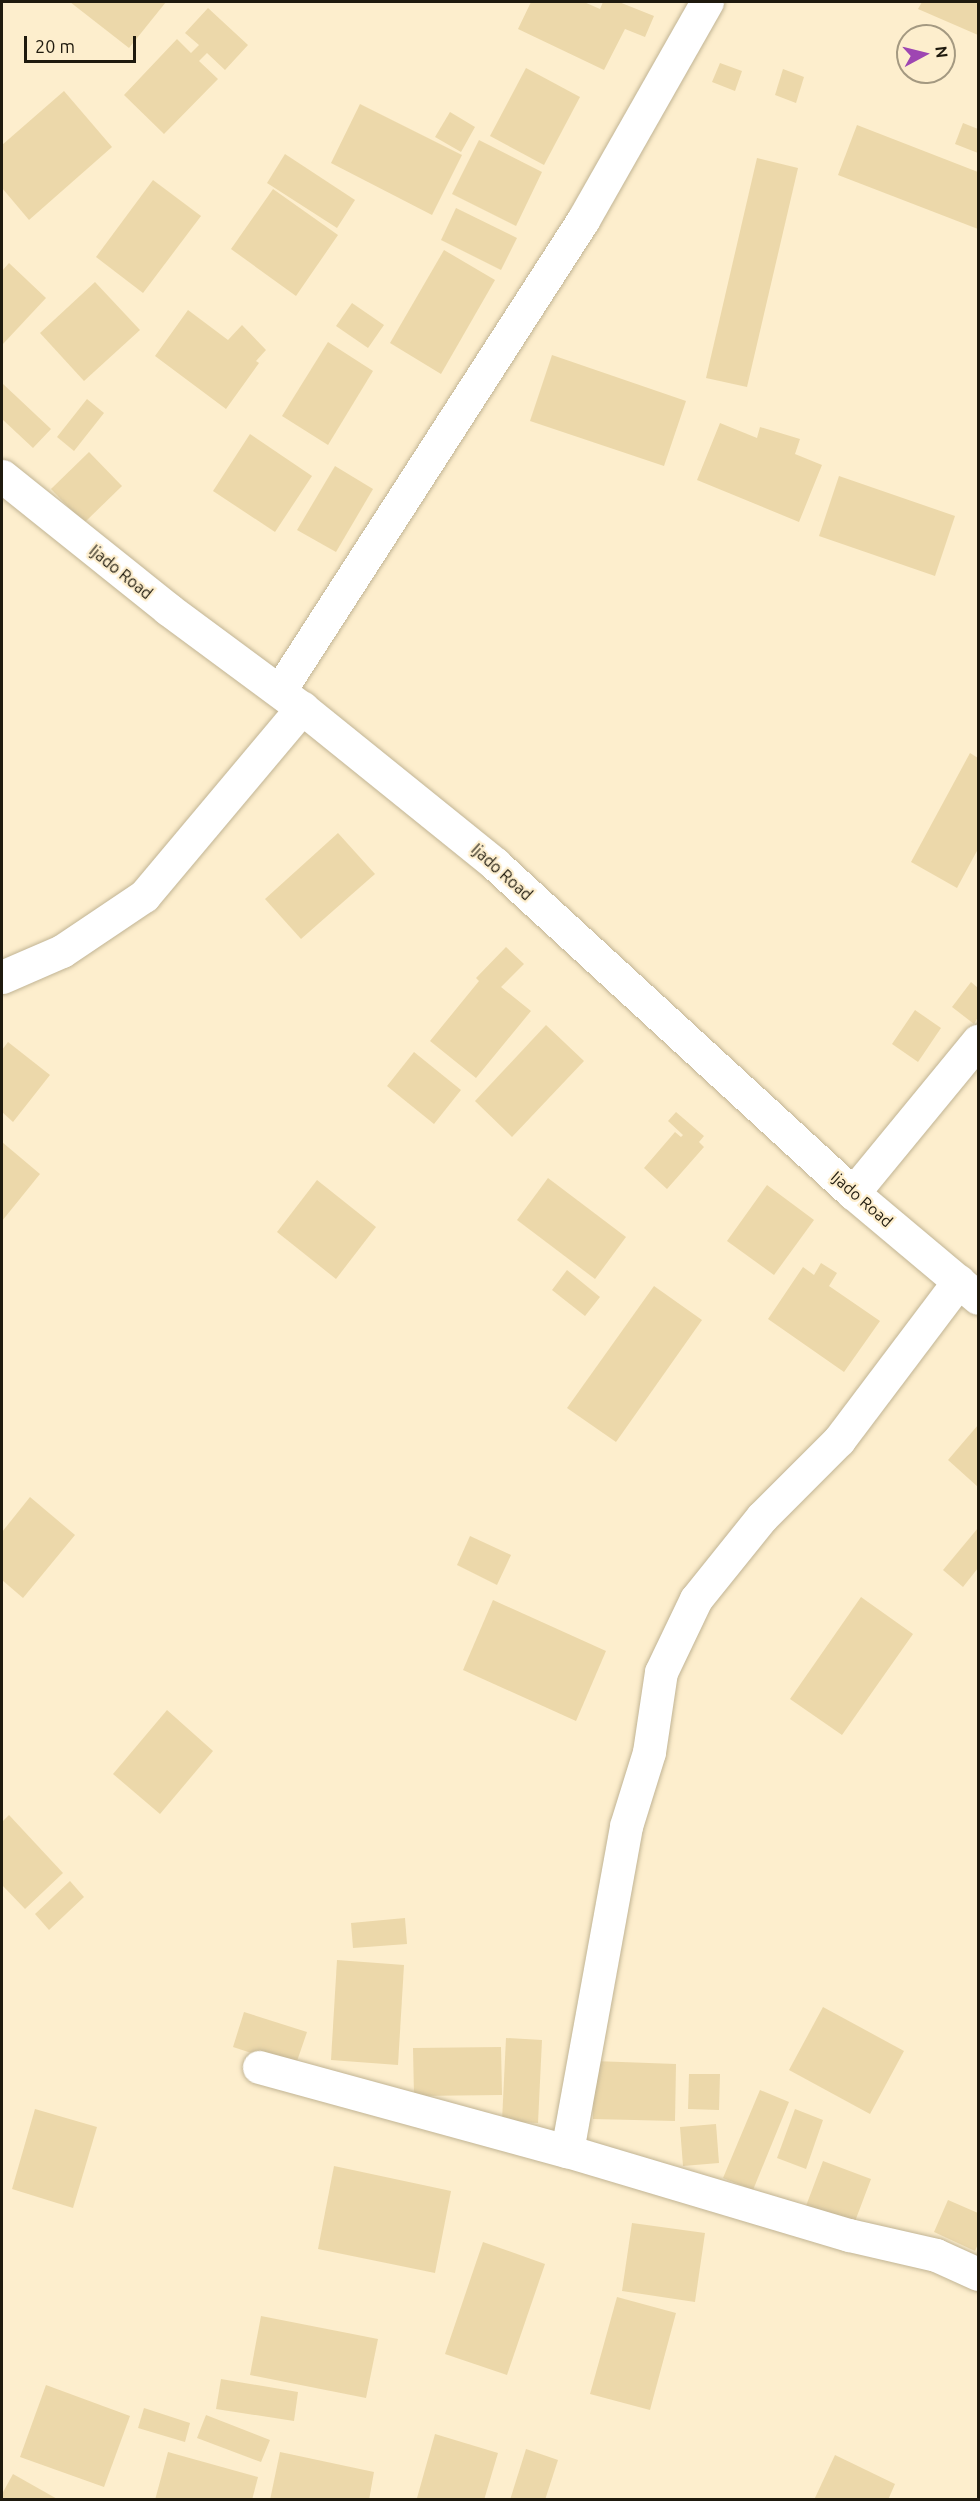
<!DOCTYPE html>
<html>
<head>
<meta charset="utf-8">
<style>
  body { margin:0 }
  #map { position:relative; width:980px; height:2501px; overflow:hidden; background:#fdeecd; font-family:Ubuntu,sans-serif }
  div>[style] { position:absolute }
  .building>* { inset:0; background:#ecd8aa }
  .roads { filter:drop-shadow(0 0 2px #c1b494) drop-shadow(0 0 2px #c1b494) }
  .street>* { height:33px; margin:-16.5px; padding:0 16.5px; transform-origin:16.5px; border-radius:16.5px; background:#fff }
  .secondary>* { height:33px; margin:-16.5px; padding:0 16.5px; transform-origin:16.5px; border-radius:16.5px; background:#fff }
  span { translate:-50% -50%; white-space:nowrap; text-align:center; line-height:1.15; -webkit-text-stroke:4.5px #fdeecd; paint-order:stroke }
  .street-label { font-size:16px; color:#1f1a0e }
  .frame { position:absolute; inset:0; border:3px solid #1f1a0e; pointer-events:none }
  .north { position:absolute; left:896px; top:24px; width:60px; height:60px; box-sizing:border-box; background:#fdeecd; border:2px solid #a49981; border-radius:50%; rotate:83deg; font-size:16px; font-weight:700; line-height:24px; text-align:center; color:#1f1a0e }
  .north::after { content:''; display:block; margin:auto; width:21px; height:27px; background:#9e46b2; clip-path:polygon(50% 0,100% 100%,50% 72%,0 100%) }
  .scale { position:absolute; left:24px; top:36px; width:112px; height:27px; box-sizing:border-box; border:3px solid #1f1a0e; border-top:0; padding-left:8px; font-size:18px; line-height:21px; white-space:nowrap; color:#1f1a0e; -webkit-text-stroke:4px #fdeecd; paint-order:stroke }
</style>
</head>
<body>
<div id="map">
  <div class="building">
    <div style="clip-path:polygon(70px 2px,166px 2px,129px 48px)"></div>
    <div style="clip-path:polygon(531px 2px,584px 2px,600px 9px,603px 2px,619px 2px,654px 16px,645px 37px,625px 29px,604px 70px,518px 29px)"></div>
    <div style="clip-path:polygon(922px 2px,978px 2px,978px 35px,918px 9px)"></div>
    <div style="clip-path:polygon(208px 8px,248px 45px,225px 70px,207px 53px,199px 61px,218px 79px,164px 134px,124px 95px,177px 39px,191px 53px,199px 45px,185px 33px)"></div>
    <div style="clip-path:polygon(720px 63px,742px 71px,735px 91px,712px 82px)"></div>
    <div style="clip-path:polygon(526px 68px,580px 97px,544px 165px,490px 136px)"></div>
    <div style="clip-path:polygon(783px 69px,804px 77px,796px 103px,775px 95px)"></div>
    <div style="clip-path:polygon(64px 91px,112px 147px,29px 220px,2px 188px,2px 145px)"></div>
    <div style="clip-path:polygon(360px 104px,462px 155px,432px 215px,331px 163px)"></div>
    <div style="clip-path:polygon(450px 112px,475px 127px,461px 152px,435px 137px)"></div>
    <div style="clip-path:polygon(963px 123px,978px 129px,978px 153px,955px 144px)"></div>
    <div style="clip-path:polygon(857px 125px,978px 172px,978px 229px,838px 175px)"></div>
    <div style="clip-path:polygon(479px 140px,542px 172px,516px 226px,452px 194px)"></div>
    <div style="clip-path:polygon(285px 154px,355px 200px,337px 228px,267px 183px)"></div>
    <div style="clip-path:polygon(757px 158px,798px 168px,747px 387px,706px 378px)"></div>
    <div style="clip-path:polygon(153px 180px,201px 216px,143px 293px,96px 257px)"></div>
    <div style="clip-path:polygon(273px 189px,338px 235px,296px 296px,231px 249px)"></div>
    <div style="clip-path:polygon(456px 208px,517px 238px,501px 270px,441px 240px)"></div>
    <div style="clip-path:polygon(444px 250px,495px 280px,441px 374px,390px 343px)"></div>
    <div style="clip-path:polygon(9px 263px,46px 298px,2px 345px,2px 271px)"></div>
    <div style="clip-path:polygon(95px 282px,140px 330px,84px 381px,40px 333px)"></div>
    <div style="clip-path:polygon(352px 303px,384px 325px,368px 348px,336px 326px)"></div>
    <div style="clip-path:polygon(188px 310px,228px 340px,242px 325px,266px 350px,256px 361px,259px 363px,226px 409px,155px 356px)"></div>
    <div style="clip-path:polygon(328px 342px,373px 371px,328px 445px,282px 416px)"></div>
    <div style="clip-path:polygon(552px 355px,686px 401px,664px 466px,530px 421px)"></div>
    <div style="clip-path:polygon(2px 383px,51px 429px,33px 448px,2px 419px)"></div>
    <div style="clip-path:polygon(87px 399px,104px 413px,74px 451px,57px 437px)"></div>
    <div style="clip-path:polygon(720px 423px,757px 438px,760px 427px,800px 439px,795px 454px,822px 465px,799px 522px,697px 480px)"></div>
    <div style="clip-path:polygon(250px 434px,312px 476px,275px 532px,213px 491px)"></div>
    <div style="clip-path:polygon(89px 452px,122px 486px,84px 523px,51px 489px)"></div>
    <div style="clip-path:polygon(335px 466px,373px 489px,336px 552px,297px 530px)"></div>
    <div style="clip-path:polygon(839px 476px,955px 516px,935px 576px,819px 536px)"></div>
    <div style="clip-path:polygon(970px 753px,978px 758px,978px 849px,957px 888px,911px 862px)"></div>
    <div style="clip-path:polygon(338px 833px,375px 874px,301px 939px,265px 899px)"></div>
    <div style="clip-path:polygon(506px 947px,524px 964px,501px 987px,531px 1011px,476px 1078px,430px 1041px,479px 981px,476px 978px)"></div>
    <div style="clip-path:polygon(971px 982px,978px 988px,978px 1017px,974px 1024px,952px 1007px)"></div>
    <div style="clip-path:polygon(915px 1010px,941px 1028px,918px 1062px,892px 1044px)"></div>
    <div style="clip-path:polygon(546px 1025px,584px 1061px,512px 1137px,475px 1101px)"></div>
    <div style="clip-path:polygon(8px 1042px,50px 1075px,13px 1122px,2px 1112px,2px 1050px)"></div>
    <div style="clip-path:polygon(414px 1052px,461px 1090px,434px 1124px,387px 1086px)"></div>
    <div style="clip-path:polygon(676px 1112px,704px 1136px,699px 1142px,704px 1147px,667px 1189px,644px 1168px,675px 1132px,681px 1137px,683px 1135px,668px 1121px)"></div>
    <div style="clip-path:polygon(2px 1142px,40px 1174px,2px 1221px)"></div>
    <div style="clip-path:polygon(548px 1178px,626px 1237px,595px 1279px,517px 1220px)"></div>
    <div style="clip-path:polygon(317px 1180px,376px 1227px,336px 1279px,277px 1232px)"></div>
    <div style="clip-path:polygon(767px 1185px,814px 1220px,774px 1275px,727px 1241px)"></div>
    <div style="clip-path:polygon(821px 1263px,837px 1273px,829px 1286px,880px 1321px,844px 1372px,768px 1319px,803px 1267px,814px 1275px)"></div>
    <div style="clip-path:polygon(567px 1270px,600px 1297px,585px 1316px,552px 1290px)"></div>
    <div style="clip-path:polygon(654px 1286px,702px 1320px,616px 1442px,567px 1408px)"></div>
    <div style="clip-path:polygon(978px 1425px,978px 1487px,948px 1460px)"></div>
    <div style="clip-path:polygon(30px 1497px,75px 1535px,23px 1598px,2px 1580px,2px 1532px)"></div>
    <div style="clip-path:polygon(978px 1528px,978px 1568px,963px 1587px,943px 1570px)"></div>
    <div style="clip-path:polygon(470px 1536px,511px 1555px,497px 1585px,457px 1565px)"></div>
    <div style="clip-path:polygon(861px 1597px,913px 1634px,842px 1735px,790px 1699px)"></div>
    <div style="clip-path:polygon(493px 1600px,606px 1651px,576px 1721px,463px 1670px)"></div>
    <div style="clip-path:polygon(167px 1710px,213px 1751px,160px 1814px,113px 1774px)"></div>
    <div style="clip-path:polygon(9px 1815px,63px 1873px,25px 1909px,2px 1885px,2px 1822px)"></div>
    <div style="clip-path:polygon(70px 1881px,84px 1897px,49px 1930px,35px 1914px)"></div>
    <div style="clip-path:polygon(405px 1918px,407px 1944px,353px 1948px,351px 1923px)"></div>
    <div style="clip-path:polygon(337px 1960px,404px 1965px,398px 2065px,331px 2060px)"></div>
    <div style="clip-path:polygon(823px 2007px,904px 2051px,870px 2114px,789px 2070px)"></div>
    <div style="clip-path:polygon(244px 2012px,307px 2032px,295px 2067px,233px 2047px)"></div>
    <div style="clip-path:polygon(506px 2038px,542px 2040px,538px 2123px,502px 2121px)"></div>
    <div style="clip-path:polygon(501px 2047px,502px 2095px,414px 2096px,413px 2048px)"></div>
    <div style="clip-path:polygon(594px 2061px,676px 2064px,675px 2121px,593px 2119px)"></div>
    <div style="clip-path:polygon(689px 2074px,720px 2074px,719px 2110px,688px 2109px)"></div>
    <div style="clip-path:polygon(760px 2090px,789px 2102px,753px 2190px,723px 2178px)"></div>
    <div style="clip-path:polygon(35px 2109px,97px 2127px,73px 2208px,12px 2189px)"></div>
    <div style="clip-path:polygon(795px 2109px,823px 2120px,806px 2169px,777px 2158px)"></div>
    <div style="clip-path:polygon(716px 2124px,719px 2163px,683px 2166px,680px 2127px)"></div>
    <div style="clip-path:polygon(823px 2161px,871px 2179px,854px 2224px,806px 2206px)"></div>
    <div style="clip-path:polygon(334px 2166px,451px 2191px,435px 2273px,318px 2249px)"></div>
    <div style="clip-path:polygon(948px 2200px,978px 2213px,978px 2244px,975px 2251px,934px 2232px)"></div>
    <div style="clip-path:polygon(632px 2223px,705px 2233px,695px 2302px,622px 2291px)"></div>
    <div style="clip-path:polygon(483px 2242px,545px 2264px,507px 2375px,445px 2354px)"></div>
    <div style="clip-path:polygon(617px 2297px,676px 2313px,650px 2410px,590px 2394px)"></div>
    <div style="clip-path:polygon(261px 2316px,378px 2339px,366px 2398px,250px 2375px)"></div>
    <div style="clip-path:polygon(221px 2379px,298px 2392px,294px 2421px,216px 2409px)"></div>
    <div style="clip-path:polygon(46px 2385px,130px 2416px,104px 2487px,20px 2457px)"></div>
    <div style="clip-path:polygon(144px 2408px,190px 2423px,185px 2442px,138px 2428px)"></div>
    <div style="clip-path:polygon(206px 2415px,270px 2440px,261px 2462px,197px 2438px)"></div>
    <div style="clip-path:polygon(435px 2434px,498px 2453px,484px 2500px,417px 2498px)"></div>
    <div style="clip-path:polygon(526px 2449px,558px 2460px,545px 2500px,510px 2500px)"></div>
    <div style="clip-path:polygon(168px 2452px,258px 2477px,252px 2500px,155px 2500px)"></div>
    <div style="clip-path:polygon(280px 2452px,374px 2472px,369px 2500px,270px 2500px)"></div>
    <div style="clip-path:polygon(835px 2455px,895px 2484px,888px 2500px,814px 2500px)"></div>
    <div style="clip-path:polygon(13px 2474px,59px 2500px,2px 2500px,2px 2494px)"></div>
  </div>
  <div class="roads">
    <div class="street">
      <div style="left:280px;top:690px;width:559px;rotate:-57.19deg"></div>
      <div style="left:583px;top:220px;width:251px;rotate:-60.4deg"></div>
      <div style="left:2px;top:977px;width:65px;rotate:-23.4deg"></div>
      <div style="left:62px;top:951px;width:99px;rotate:-33.9deg"></div>
      <div style="left:144px;top:896px;width:246px;rotate:-50deg"></div>
      <div style="left:853px;top:1193px;width:197px;rotate:-50.6deg"></div>
      <div style="left:259px;top:2067px;width:319px;rotate:15.3deg"></div>
      <div style="left:567px;top:2151px;width:294px;rotate:16.6deg"></div>
      <div style="left:849px;top:2235px;width:89px;rotate:12.9deg"></div>
      <div style="left:936px;top:2255px;width:46px;rotate:24.3deg"></div>
      <div style="left:567px;top:2151px;width:330px;rotate:-79.7deg"></div>
      <div style="left:626px;top:1826px;width:77px;rotate:-72.7deg"></div>
      <div style="left:649px;top:1752px;width:81px;rotate:-81.5deg"></div>
      <div style="left:661px;top:1672px;width:81px;rotate:-64.4deg"></div>
      <div style="left:696px;top:1599px;width:105px;rotate:-51.2deg"></div>
      <div style="left:762px;top:1517px;width:109px;rotate:-45deg"></div>
      <div style="left:839px;top:1440px;width:199px;rotate:-53deg"></div>
    </div>
    <div class="secondary">
      <div style="left:2px;top:476px;width:213px;rotate:38.7deg"></div>
      <div style="left:168px;top:609px;width:167px;rotate:36.5deg"></div>
      <div style="left:302px;top:708px;width:248px;rotate:38.9deg"></div>
      <div style="left:495px;top:864px;width:486px;rotate:42.6deg"></div>
      <div style="left:853px;top:1193px;width:163px;rotate:40deg"></div>
    </div>
  </div>
  <div class="street-label">
    <span style="left:121px;top:572px;rotate:39deg">Ijado Road</span>
    <span style="left:502px;top:872px;rotate:42deg">Ijado Road</span>
    <span style="left:862px;top:1199px;rotate:41deg">Ijado Road</span>
  </div>
  <div class="frame"></div>
  <div class="north">N</div>
  <div class="scale">20 m</div>
</div>
</body>
</html>
